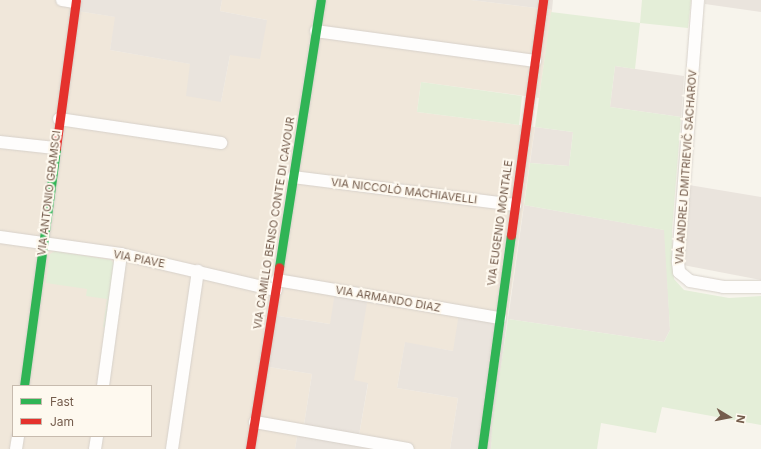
<!DOCTYPE html>
<html>
<head>
<meta charset="utf-8">
<style>
  body { margin:0 }
  #map { position:relative; width:761px; height:449px; overflow:hidden; background:#f7f4ec; font-family:Inter,sans-serif }
  div>[style] { position:absolute }
  .residential>* { inset:0; background:#f0e7da }
  .industrial>* { inset:0; background:#eae4dd }
  .green>* { inset:0; background:#e4eed8 }
  .roads { filter:drop-shadow(0 0 1px #d7d1ca) drop-shadow(0 0 1px #d7d1ca) }
  .street>* { height:12px; margin:-6px; padding:0 6px; transform-origin:6px; border-radius:6px; background:#fefdfc }
  .fast>* { height:9px; margin:-4.5px; padding:0 4.5px; transform-origin:4.5px; border-radius:4.5px; background:#30b455 }
  .jam>* { height:9px; margin:-4.5px; padding:0 4.5px; transform-origin:4.5px; border-radius:4.5px; background:#e5322d }
  span { translate:-50% -50%; white-space:nowrap; text-align:center; line-height:1.15; -webkit-text-stroke:4px #fef9ef; paint-order:stroke }
  .street-label { font-size:11px; color:#755d4d }
  .legend { position:absolute; left:12px; top:385px; width:140px; height:52px; box-sizing:border-box; background:#fef9ef; border:1px solid #c7bbae; margin:0; padding:5px 7px; list-style:none; font-size:12px; color:#755d4d }
  .legend li { display:flex; align-items:center; gap:8px; height:20px }
  .legend b { width:20px; border:1px solid #c7bbae }
  .north { position:absolute; left:709px; top:397px; width:40px; height:40px; -webkit-text-stroke:3px #fef9ef; paint-order:stroke; rotate:100deg; font-size:11px; font-weight:700; line-height:16px; text-align:center; color:#755d4d }
  .north::after { content:''; display:block; margin:auto; width:14px; height:18px; background:#755d4d; clip-path:polygon(50% 0,100% 100%,50% 72%,0 100%) }
</style>
</head>
<body>
<div id="map">
  <div class="residential">
    <div style="clip-path:polygon(evenodd,0 0,78px 0,77px 11px,116px 17px,110px 50px,191px 64px,221px 102px,230px 55px,267px 20px,220px 11px,222px 0,316px 0,246px 449px,0 449px,0 0,13px 386px,151px 386px,151px 436px,13px 436px,13px 386px)"></div>
    <div style="clip-path:polygon(322px 0,471px 0,552px 10px,539px 98px,421px 82px,417px 112px,535px 127px,507px 321px,453px 351px,405px 343px,397px 388px,458px 398px,450px 449px,400px 449px,358px 441px,368px 384px,354px 381px,330px 324px,272px 315px)"></div>
    <div style="clip-path:polygon(263px 366px,312px 374px,303px 431px,298px 431px,295px 449px,250px 449px)"></div>
  </div>
  <div class="industrial">
    <div style="clip-path:polygon(78px 0,222px 0,220px 11px,267px 20px,260px 59px,230px 55px,221px 102px,186px 96px,190px 64px,110px 50px,115px 17px,77px 11px)"></div>
    <div style="clip-path:polygon(471px 0,553px 0,552px 10px)"></div>
    <div style="clip-path:polygon(705px 0,761px 0,761px 12px,705px 4px)"></div>
    <div style="clip-path:polygon(615px 66px,684px 76px,681px 117px,610px 107px)"></div>
    <div style="clip-path:polygon(535px 127px,573px 132px,569px 166px,530px 163px)"></div>
    <div style="clip-path:polygon(689px 185px,761px 197px,761px 280px,683px 265px)"></div>
    <div style="clip-path:polygon(524px 205px,665px 230px,670px 330px,664px 342px,508px 319px)"></div>
    <div style="clip-path:polygon(335px 292px,368px 297px,354px 380px,368px 383px,358px 441px,400px 449px,295px 449px,298px 431px,303px 431px,312px 374px,263px 366px,272px 315px,330px 324px)"></div>
    <div style="clip-path:polygon(459px 313px,507px 321px,491px 449px,450px 449px,458px 398px,397px 388px,405px 342px,453px 351px)"></div>
  </div>
  <div class="green">
    <div style="clip-path:polygon(642px 0,691px 0,688px 28px,640px 23px,635px 69px,615px 66px,610px 107px,681px 117px,672px 231px,674px 279px,684px 290px,729px 298px,761px 296px,761px 425px,662px 407px,656px 433px,601px 423px,597px 449px,491px 449px,492px 427px,508px 319px,664px 342px,670px 330px,664px 230px,524px 205px,530px 163px,569px 166px,573px 132px,535px 127px,551px 12px,640px 23px)"></div>
    <div style="clip-path:polygon(421px 82px,522px 96px,519px 125px,417px 112px)"></div>
    <div style="clip-path:polygon(55px 251px,111px 260px,115px 265px,106px 328px,103px 327px,107px 299px,86px 296px,87px 289px,46px 283px,50px 254px)"></div>
  </div>
  <div class="roads">
    <div class="street">
      <div style="left:62px;top:0;width:13px;rotate:9deg"></div>
      <div style="left:698px;top:0;width:263px;rotate:94.4deg"></div>
      <div style="left:678px;top:262px;width:10px;rotate:84deg"></div>
      <div style="left:679px;top:272px;width:14px;rotate:39deg"></div>
      <div style="left:690px;top:281px;width:34px;rotate:10deg"></div>
      <div style="left:723px;top:287px;width:38px"></div>
      <div style="left:316px;top:31px;width:221px;rotate:7.8deg"></div>
      <div style="left:59px;top:119px;width:164px;rotate:8.4deg"></div>
      <div style="left:0;top:142px;width:55px;rotate:6.2deg"></div>
      <div style="left:293px;top:177px;width:224px;rotate:7.2deg"></div>
      <div style="left:0;top:237px;width:122px;rotate:8deg"></div>
      <div style="left:121px;top:254px;width:159px;rotate:13.1deg"></div>
      <div style="left:277px;top:280px;width:226px;rotate:9.7deg"></div>
      <div style="left:103px;top:386px;width:133px;rotate:-82.2deg"></div>
      <div style="left:255px;top:422px;width:155px;rotate:10deg"></div>
      <div style="left:16px;top:449px;width:13px;rotate:-81deg"></div>
      <div style="left:95px;top:449px;width:13px;rotate:-81deg"></div>
      <div style="left:172px;top:449px;width:180px;rotate:-81.7deg"></div>
    </div>
    <div class="fast">
      <div style="left:279px;top:267px;width:270px;rotate:-81.1deg"></div>
      <div style="left:24px;top:386px;width:240px;rotate:-82.3deg"></div>
      <div style="left:482px;top:449px;width:216px;rotate:-82.3deg"></div>
    </div>
    <div class="jam">
      <div style="left:56px;top:148px;width:149px;rotate:-82.3deg"></div>
      <div style="left:511px;top:235px;width:237px;rotate:-82.2deg"></div>
      <div style="left:250px;top:449px;width:184px;rotate:-80.9deg"></div>
    </div>
  </div>
  <div class="street-label">
    <span style="left:686px;top:167px;rotate:-86deg">VIA ANDREJ DMITRIEVIČ SACHAROV</span>
    <span style="left:404px;top:191px;rotate:7deg">VIA NICCOLÒ MACHIAVELLI</span>
    <span style="left:49px;top:193px;rotate:-83deg">VIA ANTONIO GRAMSCI</span>
    <span style="left:274px;top:223px;rotate:-81deg">VIA CAMILLO BENSO CONTE DI CAVOUR</span>
    <span style="left:500px;top:223px;rotate:-82deg">VIA EUGENIO MONTALE</span>
    <span style="left:139px;top:259px;rotate:11deg">VIA PIAVE</span>
    <span style="left:388px;top:299px;rotate:10deg">VIA ARMANDO DIAZ</span>
  </div>
  <ul class="legend">
  <li><b style="height:5px;background:#30b455"></b>Fast</li>
  <li><b style="height:5px;background:#e5322d"></b>Jam</li>
  </ul>
  <div class="north">N</div>
</div>
</body>
</html>
